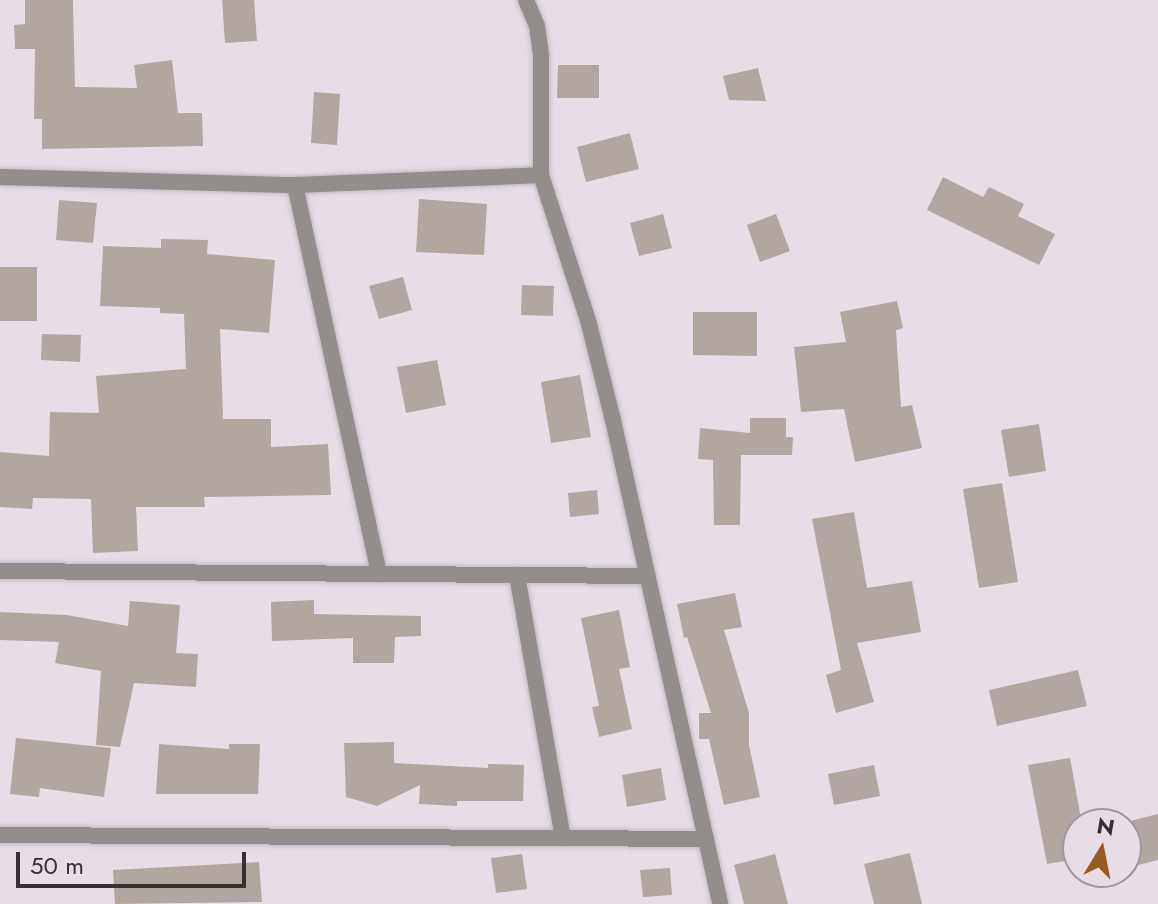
<!DOCTYPE html>
<html>
<head>
<meta charset="utf-8">
<style>
  body { margin:0 }
  #map { position:relative; width:1158px; height:904px; overflow:hidden; background:#e6dde7; font-family:Jost,sans-serif }
  div>[style] { position:absolute }
  .building>* { inset:0; background:#b2a7a0 }
  .roads { filter:drop-shadow(0 0 2px #c2bac3) drop-shadow(0 0 2px #c2bac3) }
  .minor>* { height:16px; margin:-8px; padding:0 8px; transform-origin:8px; border-radius:8px; background:#938d8b }
  span { translate:-50% -50%; white-space:nowrap; text-align:center; line-height:1.15; -webkit-text-stroke:7px #e6dde7; paint-order:stroke }
  .north { position:absolute; left:1062px; top:808px; width:80px; height:80px; box-sizing:border-box; background:#e6dde7; border:2px solid #9f989f; border-radius:50%; rotate:10deg; font-size:22px; font-weight:700; line-height:32px; text-align:center; color:#343034 }
  .north::after { content:''; display:block; margin:auto; width:28px; height:36px; background:#9a5a23; clip-path:polygon(50% 0,100% 100%,50% 72%,0 100%) }
  .scale { position:absolute; left:16px; top:852px; width:230px; height:36px; box-sizing:border-box; border:4px solid #343034; border-top:0; padding-left:10px; font-size:24px; line-height:28px; white-space:nowrap; color:#343034; -webkit-text-stroke:6px #e6dde7; paint-order:stroke }
</style>
</head>
<body>
<div id="map">
  <div class="building">
    <div style="clip-path:polygon(25px 0,73px 0,75px 87px,137px 88px,134px 65px,172px 60px,178px 113px,202px 113px,203px 146px,42px 149px,42px 119px,34px 119px,35px 49px,15px 49px,14px 25px,25px 24px)"></div>
    <div style="clip-path:polygon(222px 0,254px 0,257px 41px,225px 43px)"></div>
    <div style="clip-path:polygon(558px 65px,599px 65px,599px 98px,557px 98px)"></div>
    <div style="clip-path:polygon(758px 68px,766px 101px,729px 100px,723px 76px)"></div>
    <div style="clip-path:polygon(314px 92px,340px 94px,337px 145px,311px 143px)"></div>
    <div style="clip-path:polygon(630px 133px,639px 169px,586px 182px,577px 147px)"></div>
    <div style="clip-path:polygon(943px 177px,983px 197px,989px 187px,1024px 204px,1018px 216px,1055px 234px,1039px 265px,927px 210px)"></div>
    <div style="clip-path:polygon(419px 199px,487px 204px,484px 255px,416px 252px)"></div>
    <div style="clip-path:polygon(59px 200px,97px 203px,93px 243px,56px 240px)"></div>
    <div style="clip-path:polygon(663px 214px,672px 248px,639px 256px,630px 223px)"></div>
    <div style="clip-path:polygon(776px 214px,790px 251px,760px 262px,747px 225px)"></div>
    <div style="clip-path:polygon(161px 239px,208px 240px,207px 254px,275px 260px,269px 333px,220px 329px,223px 419px,271px 419px,271px 447px,328px 444px,331px 495px,204px 497px,205px 507px,136px 507px,138px 551px,93px 553px,91px 499px,33px 498px,32px 509px,0 507px,0 452px,49px 456px,50px 412px,99px 413px,96px 376px,186px 369px,184px 314px,160px 313px,160px 308px,100px 306px,103px 246px,161px 248px)"></div>
    <div style="clip-path:polygon(0 267px,37px 267px,37px 321px,0 321px)"></div>
    <div style="clip-path:polygon(403px 277px,412px 310px,379px 319px,369px 286px)"></div>
    <div style="clip-path:polygon(522px 285px,554px 286px,553px 316px,521px 315px)"></div>
    <div style="clip-path:polygon(897px 301px,903px 328px,896px 330px,901px 407px,912px 405px,922px 448px,855px 462px,844px 409px,801px 412px,794px 347px,846px 342px,840px 312px)"></div>
    <div style="clip-path:polygon(693px 312px,757px 312px,757px 356px,693px 355px)"></div>
    <div style="clip-path:polygon(42px 334px,81px 335px,80px 362px,41px 360px)"></div>
    <div style="clip-path:polygon(437px 360px,446px 405px,406px 413px,397px 367px)"></div>
    <div style="clip-path:polygon(580px 375px,591px 437px,551px 443px,541px 382px)"></div>
    <div style="clip-path:polygon(750px 418px,786px 418px,786px 437px,793px 437px,792px 455px,741px 455px,740px 525px,714px 525px,713px 460px,698px 459px,700px 428px,750px 433px)"></div>
    <div style="clip-path:polygon(1039px 424px,1046px 471px,1009px 477px,1001px 430px)"></div>
    <div style="clip-path:polygon(1002px 483px,1018px 582px,979px 588px,963px 489px)"></div>
    <div style="clip-path:polygon(597px 490px,599px 514px,570px 517px,568px 493px)"></div>
    <div style="clip-path:polygon(854px 512px,867px 588px,912px 581px,921px 632px,857px 643px,874px 702px,836px 713px,826px 675px,841px 670px,812px 519px)"></div>
    <div style="clip-path:polygon(735px 593px,742px 627px,724px 630px,749px 713px,749px 745px,760px 797px,724px 805px,709px 739px,699px 739px,699px 713px,711px 713px,687px 637px,684px 638px,677px 604px)"></div>
    <div style="clip-path:polygon(314px 600px,314px 614px,421px 616px,421px 636px,395px 637px,394px 663px,353px 663px,353px 638px,272px 641px,271px 602px)"></div>
    <div style="clip-path:polygon(130px 601px,180px 605px,176px 653px,198px 654px,196px 687px,134px 683px,120px 747px,96px 745px,101px 671px,55px 663px,59px 642px,0 640px,0 612px,67px 615px,128px 626px)"></div>
    <div style="clip-path:polygon(619px 610px,630px 667px,619px 669px,632px 729px,599px 737px,592px 707px,599px 706px,581px 618px)"></div>
    <div style="clip-path:polygon(1078px 670px,1087px 706px,997px 726px,989px 690px)"></div>
    <div style="clip-path:polygon(16px 738px,111px 748px,104px 797px,40px 788px,39px 797px,10px 794px)"></div>
    <div style="clip-path:polygon(394px 742px,394px 763px,488px 768px,488px 764px,524px 765px,523px 801px,457px 801px,457px 806px,419px 804px,420px 785px,377px 806px,346px 797px,344px 743px)"></div>
    <div style="clip-path:polygon(159px 744px,229px 749px,229px 744px,260px 744px,258px 794px,156px 794px)"></div>
    <div style="clip-path:polygon(1070px 758px,1082px 824px,1078px 824px,1078px 859px,1047px 864px,1028px 765px)"></div>
    <div style="clip-path:polygon(874px 765px,880px 796px,834px 805px,828px 774px)"></div>
    <div style="clip-path:polygon(661px 768px,666px 800px,627px 807px,622px 775px)"></div>
    <div style="clip-path:polygon(1158px 814px,1158px 860px,1126px 868px,1126px 822px)"></div>
    <div style="clip-path:polygon(910px 853px,922px 904px,874px 904px,864px 864px)"></div>
    <div style="clip-path:polygon(522px 854px,527px 889px,496px 893px,491px 858px)"></div>
    <div style="clip-path:polygon(775px 854px,788px 904px,744px 904px,734px 865px)"></div>
    <div style="clip-path:polygon(259px 862px,262px 902px,115px 904px,113px 870px)"></div>
    <div style="clip-path:polygon(670px 868px,672px 895px,643px 897px,640px 870px)"></div>
  </div>
  <div class="roads">
    <div class="minor">
      <div style="left:526px;top:0;width:28px;rotate:67deg"></div>
      <div style="left:537px;top:26px;width:30px;rotate:82deg"></div>
      <div style="left:541px;top:56px;width:119px;rotate:90deg"></div>
      <div style="left:541px;top:175px;width:157px;rotate:72.1deg"></div>
      <div style="left:589px;top:324px;width:99px;rotate:76deg"></div>
      <div style="left:613px;top:420px;width:496px;rotate:77.5deg"></div>
      <div style="left:0;top:177px;width:295px;rotate:1.6deg"></div>
      <div style="left:295px;top:185px;width:246px;rotate:-2.3deg"></div>
      <div style="left:295px;top:185px;width:398px;rotate:77.8deg"></div>
      <div style="left:0;top:571px;width:647px;rotate:0.44deg"></div>
      <div style="left:517px;top:575px;width:267px;rotate:80.1deg"></div>
      <div style="left:0;top:835px;width:706px;rotate:0.32deg"></div>
    </div>
  </div>
  <div class="north">N</div>
  <div class="scale">50 m</div>
</div>
</body>
</html>
